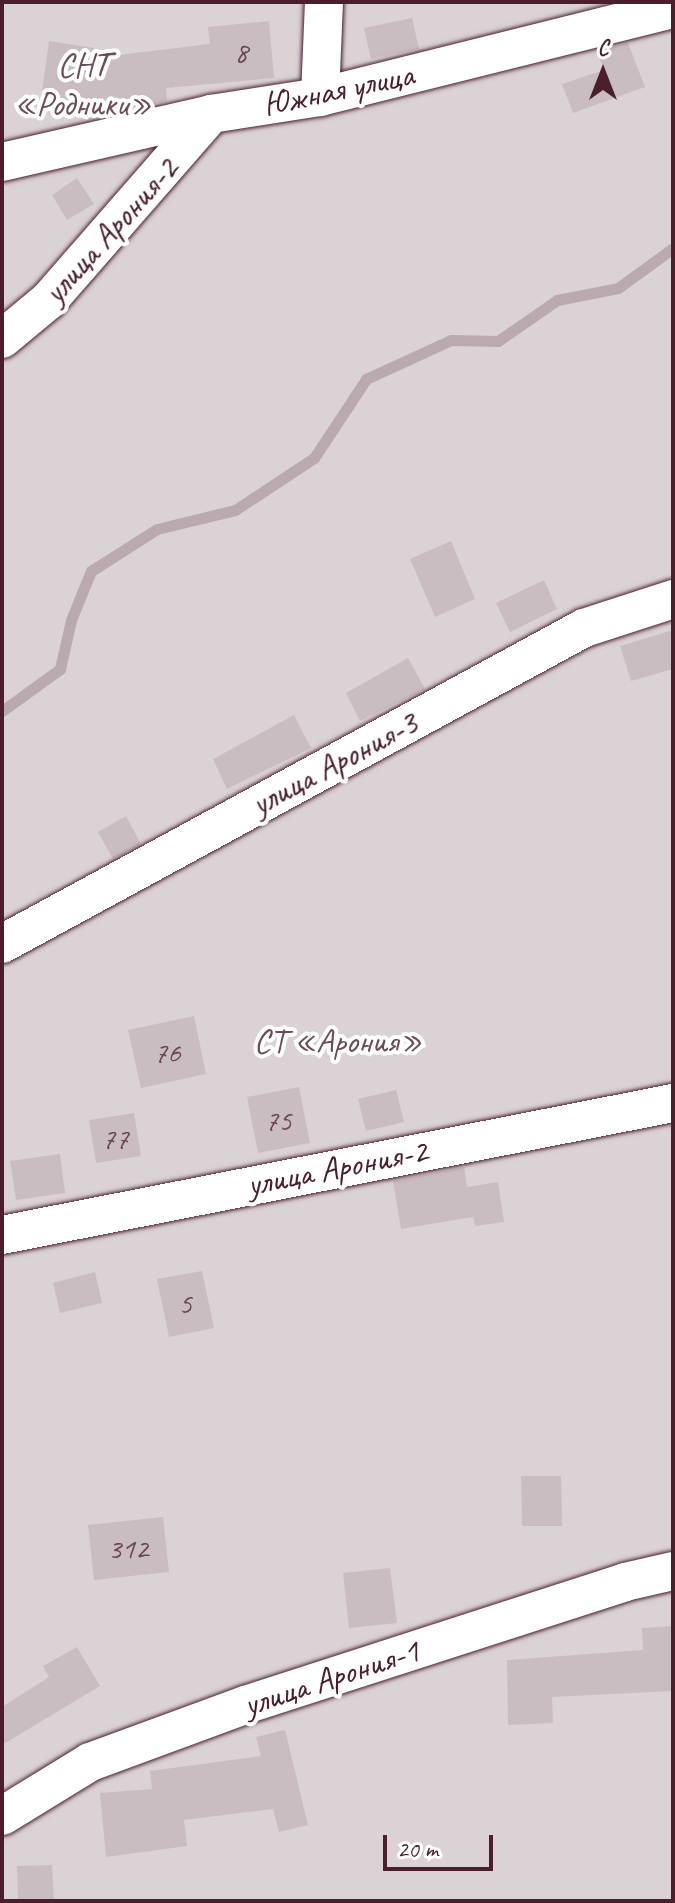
<!DOCTYPE html>
<html>
<head>
<meta charset="utf-8">
<style>
  body { margin:0 }
  #map { position:relative; width:675px; height:1903px; overflow:hidden; background:#f4f2f2; font-family:Caveat,sans-serif }
  div>[style] { position:absolute }
  .green>* { inset:0; background:#dbd2d5 }
  .stream>* { height:11px; margin:-5.5px; padding:0 5.5px; transform-origin:5.5px; border-radius:5.5px; background:#baa9ae }
  .building>* { inset:0; background:#cabdc1 }
  .roads { filter:drop-shadow(0 0 2px #4a1f2b) drop-shadow(0 0 2px #4a1f2b) }
  .minor>* { height:38px; margin:-19px; padding:0 19px; transform-origin:19px; border-radius:19px; background:#fff }
  span { translate:-50% -50%; white-space:nowrap; text-align:center; line-height:1.15; -webkit-text-stroke:8px #fff; paint-order:stroke }
  .number-label { font-size:30px; color:#6a4650 }
  .number-label span { -webkit-text-stroke-width:0 }
  .park-label { font-size:34px; color:#6e4c56 }
  .street-label { font-size:34px; color:#4a1f2b }
  .frame { position:absolute; inset:0; border:4px solid #4a1f2b; pointer-events:none }
  .north { position:absolute; left:563px; top:32px; width:80px; height:80px; -webkit-text-stroke:6px #fff; paint-order:stroke; rotate:0deg; font-size:22px; font-weight:700; line-height:32px; text-align:center; color:#4a1f2b }
  .north::after { content:''; display:block; margin:auto; width:28px; height:36px; background:#4a1f2b; clip-path:polygon(50% 0,100% 100%,50% 72%,0 100%) }
  .scale { position:absolute; left:383px; top:1835px; width:110px; height:36px; box-sizing:border-box; border:4px solid #4a1f2b; border-top:0; padding-left:10px; font-size:24px; line-height:28px; white-space:nowrap; color:#4a1f2b; -webkit-text-stroke:6px #fff; paint-order:stroke }
</style>
</head>
<body>
<div id="map">
  <div class="green">
    <div style="clip-path:polygon(2px 2px,673px 2px,673px 1901px,2px 1901px)"></div>
  </div>
  <div class="stream">
    <div style="left:2px;top:711px;width:72px;rotate:-35.9deg"></div>
    <div style="left:60px;top:669px;width:50px;rotate:-77.3deg"></div>
    <div style="left:71px;top:620px;width:53px;rotate:-67.8deg"></div>
    <div style="left:91px;top:571px;width:78px;rotate:-32.5deg"></div>
    <div style="left:157px;top:529px;width:80px;rotate:-13.7deg"></div>
    <div style="left:235px;top:510px;width:95px;rotate:-33.4deg"></div>
    <div style="left:314px;top:458px;width:95px;rotate:-56.6deg"></div>
    <div style="left:366px;top:379px;width:94px;rotate:-24.6deg"></div>
    <div style="left:451px;top:340px;width:47px;rotate:1.2deg"></div>
    <div style="left:498px;top:341px;width:72px;rotate:-34.8deg"></div>
    <div style="left:557px;top:300px;width:62px;rotate:-11.1deg"></div>
    <div style="left:618px;top:288px;width:68px;rotate:-36deg"></div>
  </div>
  <div class="building">
    <div style="clip-path:polygon(412px 18px,419px 49px,371px 59px,364px 28px)"></div>
    <div style="clip-path:polygon(269px 21px,274px 78px,166px 88px,167px 101px,122px 111px,41px 99px,49px 41px,94px 48px,93px 58px,210px 44px,208px 27px)"></div>
    <div style="clip-path:polygon(628px 43px,645px 87px,573px 113px,562px 84px,604px 70px,597px 51px)"></div>
    <div style="clip-path:polygon(77px 178px,94px 204px,67px 220px,52px 195px)"></div>
    <div style="clip-path:polygon(451px 541px,475px 599px,435px 617px,410px 559px)"></div>
    <div style="clip-path:polygon(544px 580px,557px 609px,510px 632px,496px 603px)"></div>
    <div style="clip-path:polygon(673px 630px,673px 669px,631px 681px,620px 646px)"></div>
    <div style="clip-path:polygon(408px 658px,425px 689px,360px 721px,346px 693px)"></div>
    <div style="clip-path:polygon(294px 715px,311px 748px,227px 789px,213px 759px)"></div>
    <div style="clip-path:polygon(126px 816px,141px 844px,113px 859px,98px 832px)"></div>
    <div style="clip-path:polygon(194px 1016px,206px 1074px,141px 1088px,128px 1030px)"></div>
    <div style="clip-path:polygon(299px 1087px,310px 1143px,258px 1153px,247px 1097px)"></div>
    <div style="clip-path:polygon(396px 1090px,404px 1122px,366px 1131px,358px 1099px)"></div>
    <div style="clip-path:polygon(134px 1113px,141px 1156px,96px 1163px,89px 1120px)"></div>
    <div style="clip-path:polygon(60px 1154px,65px 1193px,16px 1200px,10px 1161px)"></div>
    <div style="clip-path:polygon(464px 1167px,467px 1187px,498px 1182px,504px 1222px,475px 1226px,473px 1217px,401px 1229px,393px 1181px)"></div>
    <div style="clip-path:polygon(202px 1271px,214px 1328px,169px 1337px,157px 1279px)"></div>
    <div style="clip-path:polygon(95px 1272px,102px 1303px,60px 1313px,53px 1283px)"></div>
    <div style="clip-path:polygon(521px 1476px,561px 1476px,562px 1526px,522px 1526px)"></div>
    <div style="clip-path:polygon(163px 1517px,169px 1572px,94px 1580px,88px 1525px)"></div>
    <div style="clip-path:polygon(390px 1568px,397px 1623px,349px 1628px,343px 1573px)"></div>
    <div style="clip-path:polygon(673px 1626px,673px 1691px,552px 1697px,553px 1723px,508px 1725px,507px 1660px,643px 1650px,642px 1628px)"></div>
    <div style="clip-path:polygon(77px 1647px,100px 1686px,2px 1745px,2px 1707px,49px 1677px,43px 1666px)"></div>
    <div style="clip-path:polygon(285px 1730px,308px 1825px,279px 1832px,273px 1809px,184px 1820px,187px 1846px,106px 1857px,100px 1793px,152px 1789px,150px 1771px,261px 1756px,256px 1737px)"></div>
    <div style="clip-path:polygon(52px 1865px,54px 1901px,18px 1901px,17px 1866px)"></div>
  </div>
  <div class="roads">
    <div class="minor">
      <div style="left:320px;top:97px;width:95px;rotate:-87.6deg"></div>
      <div style="left:2px;top:162px;width:214px;rotate:-12.9deg"></div>
      <div style="left:211px;top:114px;width:110px;rotate:-8.9deg"></div>
      <div style="left:320px;top:97px;width:364px;rotate:-14deg"></div>
      <div style="left:2px;top:339px;width:61px;rotate:-39.7deg"></div>
      <div style="left:49px;top:300px;width:247px;rotate:-48.9deg"></div>
      <div style="left:2px;top:944px;width:662px;rotate:-28.5deg"></div>
      <div style="left:584px;top:628px;width:94px;rotate:-18deg"></div>
      <div style="left:2px;top:1235px;width:684px;rotate:-11.13deg"></div>
      <div style="left:2px;top:1816px;width:103px;rotate:-31.5deg"></div>
      <div style="left:90px;top:1762px;width:165px;rotate:-20.2deg"></div>
      <div style="left:245px;top:1705px;width:399px;rotate:-17.9deg"></div>
      <div style="left:625px;top:1582px;width:49px;rotate:-12.9deg"></div>
    </div>
  </div>
  <div class="number-label">
    <span style="left:241px;top:52px">8</span>
    <span style="left:167px;top:1052px">76</span>
    <span style="left:278px;top:1120px">75</span>
    <span style="left:115px;top:1138px">77</span>
    <span style="left:185px;top:1303px">5</span>
    <span style="left:128px;top:1548px">312</span>
  </div>
  <div class="park-label">
    <span style="left:83px;top:84px">СНТ<br>«Родники»</span>
    <span style="left:338px;top:1041px">СТ «Арония»</span>
  </div>
  <div class="street-label">
    <span style="left:338px;top:89px;rotate:-12deg">Южная улица</span>
    <span style="left:110px;top:230px;rotate:-48deg">улица Арония-2</span>
    <span style="left:334px;top:763px;rotate:-28deg">улица Арония-3</span>
    <span style="left:337px;top:1167px;rotate:-11deg">улица Арония-2</span>
    <span style="left:331px;top:1677px;rotate:-18deg">улица Арония-1</span>
  </div>
  <div class="frame"></div>
  <div class="north">С</div>
  <div class="scale">20 m</div>
</div>
</body>
</html>
